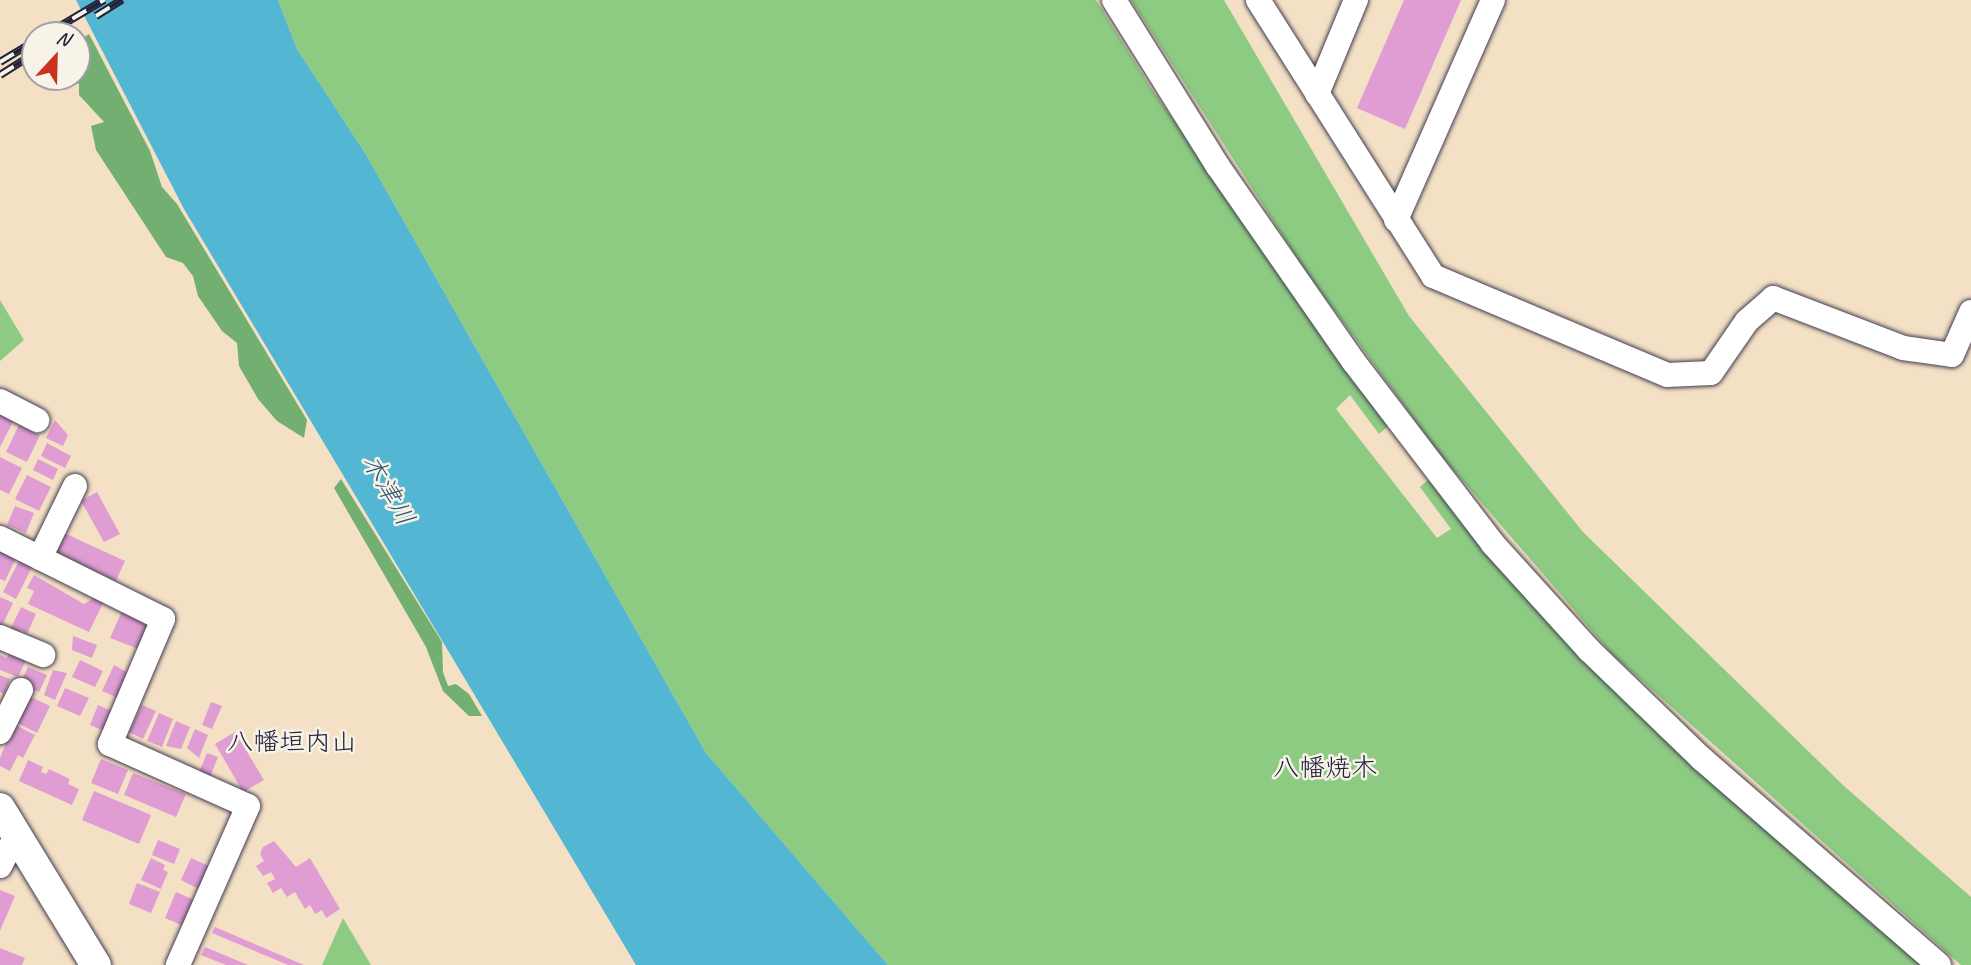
<!DOCTYPE html>
<html>
<head>
<meta charset="utf-8">
<style>
  body { margin:0 }
  #map { position:relative; width:1971px; height:965px; overflow:hidden; background:#f4e0c5; font-family:Caveat,"Klee One",sans-serif }
  div>[style] { position:absolute }
  .green>* { inset:0; background:#8dcb82 }
  .forest>* { inset:0; background:#72af70 }
  .water>* { inset:0; background:#53b6d2 }
  .building>* { inset:0; background:#e09dd3 }
  .roads { filter:drop-shadow(0 0 2px #423e50) drop-shadow(0 0 2px #423e50) }
  .minor>* { height:24px; margin:-12px; padding:0 12px; transform-origin:12px; border-radius:12px; background:#fff }
  .major>* { height:30px; margin:-15px; padding:0 15px; transform-origin:15px; border-radius:15px; background:#fff }
  .rail>* { height:8px; margin-top:-4px; transform-origin:0; background:repeating-linear-gradient(90deg,#f7f3e8 0 16px,#22223b 0 32px); box-sizing:border-box; border-block:2px solid #22223b }
  span { translate:-50% -50%; white-space:nowrap; text-align:center; line-height:1.15; -webkit-text-stroke:5px #f7f3e8; paint-order:stroke }
  .water-label { font-size:26px; color:#335670; font-style:italic }
  .neighbourhood-label { font-size:26px; color:#22223b }
  .north { position:absolute; left:21px; top:21px; width:70px; height:70px; box-sizing:border-box; background:#f7f3e8; border:2px solid #a29fa3; border-radius:50%; rotate:22deg; font-size:19px; font-weight:700; line-height:28px; text-align:center; color:#22223b }
  .north::after { content:''; display:block; margin:auto; width:24px; height:32px; background:#c8321e; clip-path:polygon(50% 0,100% 100%,50% 72%,0 100%) }
</style>
</head>
<body>
<div id="map">
  <div class="green">
    <div style="clip-path:polygon(278px 0,1096px 0,1151px 88px,1388px 426px,1379px 434px,1350px 395px,1336px 409px,1437px 538px,1451px 529px,1420px 487px,1428px 480px,1501px 569px,1925px 965px,888px 965px,706px 753px,365px 153px,297px 49px)"></div>
    <div style="clip-path:polygon(1131px 0,1224px 0,1409px 316px,1583px 532px,1844px 786px,1971px 897px,1971px 965px,1961px 965px,1612px 654px,1438px 452px,1303px 267px)"></div>
    <div style="clip-path:polygon(0 300px,24px 340px,0 361px)"></div>
    <div style="clip-path:polygon(343px 918px,371px 965px,322px 965px)"></div>
  </div>
  <div class="forest">
    <div style="clip-path:polygon(89px 34px,150px 151px,162px 187px,177px 204px,307px 420px,304px 438px,277px 421px,258px 399px,239px 366px,237px 343px,222px 331px,198px 296px,193px 276px,183px 263px,166px 257px,96px 150px,91px 126px,104px 122px,79px 95px,79px 84px,65px 77px,77px 77px,77px 42px)"></div>
    <div style="clip-path:polygon(341px 479px,442px 642px,443px 672px,448px 686px,456px 684px,469px 694px,482px 716px,469px 716px,443px 691px,426px 647px,334px 488px)"></div>
  </div>
  <div class="water">
    <div style="clip-path:polygon(76px 0,278px 0,297px 49px,365px 153px,706px 753px,888px 965px,636px 965px,184px 209px)"></div>
  </div>
  <div class="building">
    <div style="clip-path:polygon(1404px 0,1461px 0,1405px 129px,1357px 108px)"></div>
    <div style="clip-path:polygon(0 415px,13px 422px,0 447px)"></div>
    <div style="clip-path:polygon(55px 420px,68px 435px,63px 446px,46px 438px)"></div>
    <div style="clip-path:polygon(19px 425px,40px 435px,27px 462px,6px 452px)"></div>
    <div style="clip-path:polygon(47px 443px,71px 456px,65px 468px,41px 456px)"></div>
    <div style="clip-path:polygon(0 457px,22px 468px,9px 494px,0 490px)"></div>
    <div style="clip-path:polygon(38px 459px,58px 469px,53px 480px,33px 470px)"></div>
    <div style="clip-path:polygon(27px 475px,51px 487px,39px 511px,15px 499px)"></div>
    <div style="clip-path:polygon(97px 492px,120px 534px,104px 542px,81px 501px)"></div>
    <div style="clip-path:polygon(15px 506px,34px 513px,26px 533px,7px 525px)"></div>
    <div style="clip-path:polygon(64px 533px,125px 561px,116px 581px,55px 553px)"></div>
    <div style="clip-path:polygon(0 551px,16px 558px,5px 581px,0 579px)"></div>
    <div style="clip-path:polygon(20px 559px,33px 565px,16px 599px,3px 592px)"></div>
    <div style="clip-path:polygon(34px 575px,84px 604px,94px 598px,103px 603px,89px 632px,28px 604px,34px 591px,27px 588px)"></div>
    <div style="clip-path:polygon(0 597px,13px 603px,2px 626px,0 625px)"></div>
    <div style="clip-path:polygon(21px 607px,36px 614px,27px 634px,20px 630px,18px 634px,10px 630px)"></div>
    <div style="clip-path:polygon(123px 609px,145px 618px,143px 624px,153px 629px,144px 651px,110px 638px)"></div>
    <div style="clip-path:polygon(73px 636px,97px 645px,92px 658px,72px 650px)"></div>
    <div style="clip-path:polygon(9px 653px,26px 660px,18px 677px,0 670px,0 655px,7px 658px)"></div>
    <div style="clip-path:polygon(80px 660px,103px 671px,95px 687px,72px 677px)"></div>
    <div style="clip-path:polygon(114px 665px,130px 674px,120px 699px,102px 691px)"></div>
    <div style="clip-path:polygon(28px 667px,47px 675px,39px 692px,20px 684px)"></div>
    <div style="clip-path:polygon(53px 670px,67px 673px,55px 700px,44px 695px)"></div>
    <div style="clip-path:polygon(0 675px,10px 679px,4px 694px,0 692px)"></div>
    <div style="clip-path:polygon(65px 688px,89px 698px,80px 716px,57px 706px)"></div>
    <div style="clip-path:polygon(29px 696px,50px 706px,37px 733px,15px 722px)"></div>
    <div style="clip-path:polygon(211px 702px,222px 706px,212px 729px,202px 725px)"></div>
    <div style="clip-path:polygon(98px 705px,116px 713px,107px 732px,90px 725px)"></div>
    <div style="clip-path:polygon(142px 705px,156px 711px,143px 739px,129px 732px)"></div>
    <div style="clip-path:polygon(159px 713px,173px 719px,162px 747px,147px 741px)"></div>
    <div style="clip-path:polygon(176px 721px,190px 727px,181px 749px,166px 746px)"></div>
    <div style="clip-path:polygon(14px 724px,35px 735px,23px 758px,18px 755px,10px 771px,0 766px,0 758px)"></div>
    <div style="clip-path:polygon(195px 729px,208px 735px,199px 758px,187px 748px)"></div>
    <div style="clip-path:polygon(235px 732px,264px 780px,243px 792px,215px 744px)"></div>
    <div style="clip-path:polygon(207px 753px,218px 757px,210px 777px,199px 772px)"></div>
    <div style="clip-path:polygon(101px 759px,128px 770px,118px 794px,91px 783px)"></div>
    <div style="clip-path:polygon(28px 760px,43px 767px,41px 772px,46px 774px,49px 769px,70px 779px,68px 784px,79px 789px,72px 805px,19px 781px)"></div>
    <div style="clip-path:polygon(133px 773px,186px 794px,176px 817px,124px 795px)"></div>
    <div style="clip-path:polygon(94px 791px,151px 815px,139px 844px,82px 820px)"></div>
    <div style="clip-path:polygon(158px 840px,180px 849px,174px 864px,152px 855px)"></div>
    <div style="clip-path:polygon(274px 841px,296px 867px,310px 858px,340px 909px,326px 918px,322px 910px,315px 914px,310px 905px,305px 909px,295px 892px,287px 897px,281px 888px,273px 893px,267px 883px,275px 879px,271px 872px,263px 876px,256px 866px,264px 861px,260px 854px,263px 847px)"></div>
    <div style="clip-path:polygon(151px 858px,165px 865px,163px 870px,168px 872px,161px 889px,141px 880px)"></div>
    <div style="clip-path:polygon(191px 858px,211px 867px,201px 890px,181px 880px)"></div>
    <div style="clip-path:polygon(137px 883px,160px 892px,151px 913px,129px 904px)"></div>
    <div style="clip-path:polygon(0 890px,15px 896px,0 931px)"></div>
    <div style="clip-path:polygon(176px 892px,194px 900px,186px 927px,165px 918px)"></div>
    <div style="clip-path:polygon(215px 927px,304px 965px,288px 965px,212px 933px)"></div>
    <div style="clip-path:polygon(205px 947px,248px 965px,226px 965px,201px 955px)"></div>
    <div style="clip-path:polygon(0 948px,25px 958px,22px 965px,0 965px)"></div>
  </div>
  <div class="roads">
    <div class="minor">
      <div style="left:1114px;top:0;width:195px;rotate:58deg"></div>
      <div style="left:1217px;top:165px;width:240px;rotate:55.2deg"></div>
      <div style="left:1354px;top:362px;width:229px;rotate:52.6deg"></div>
      <div style="left:1493px;top:544px;width:143px;rotate:47.8deg"></div>
      <div style="left:1589px;top:650px;width:157px;rotate:44deg"></div>
      <div style="left:1702px;top:759px;width:314px;rotate:41deg"></div>
      <div style="left:1258px;top:0;width:327px;rotate:57.6deg"></div>
      <div style="left:1433px;top:276px;width:254px;rotate:22.9deg"></div>
      <div style="left:1667px;top:375px;width:44px;rotate:-2.6deg"></div>
      <div style="left:1711px;top:373px;width:63px;rotate:-55.3deg"></div>
      <div style="left:1747px;top:321px;width:35px;rotate:-41deg"></div>
      <div style="left:1773px;top:298px;width:139px;rotate:21deg"></div>
      <div style="left:1903px;top:348px;width:49px;rotate:8.1deg"></div>
      <div style="left:1952px;top:355px;width:47px;rotate:-66.2deg"></div>
      <div style="left:1317px;top:94px;width:102px;rotate:-67.5deg"></div>
      <div style="left:1396px;top:220px;width:240px;rotate:-66.2deg"></div>
      <div style="left:0;top:401px;width:42px;rotate:27.2deg"></div>
      <div style="left:0;top:538px;width:182px;rotate:26.4deg"></div>
      <div style="left:163px;top:619px;width:136px;rotate:113deg"></div>
      <div style="left:110px;top:744px;width:151px;rotate:24.2deg"></div>
      <div style="left:248px;top:806px;width:174px;rotate:113.8deg"></div>
      <div style="left:40px;top:558px;width:80px;rotate:-64.1deg"></div>
      <div style="left:0;top:637px;width:47px;rotate:22.7deg"></div>
      <div style="left:0;top:732px;width:47px;rotate:-63.4deg"></div>
      <div style="left:0;top:866px;width:36px;rotate:-62deg"></div>
    </div>
    <div class="major">
      <div style="left:0;top:808px;width:184px;rotate:58.6deg"></div>
    </div>
  </div>
  <div class="rail">
    <div style="left:96px;top:16px;width:31px;rotate:-32deg"></div>
    <div style="left:45px;top:35px;width:69px;rotate:-30.7deg"></div>
    <div style="left:0;top:62px;width:41px;rotate:-31deg"></div>
    <div style="left:0;top:75px;width:41px;rotate:-32.2deg"></div>
  </div>
  <div class="water-label">
    <span style="left:388px;top:490px;rotate:60deg">木津川</span>
  </div>
  <div class="neighbourhood-label">
    <span style="left:292px;top:742px">八幡垣内山</span>
    <span style="left:1325px;top:768px">八幡焼木</span>
  </div>
  <div class="north">N</div>
</div>
</body>
</html>
